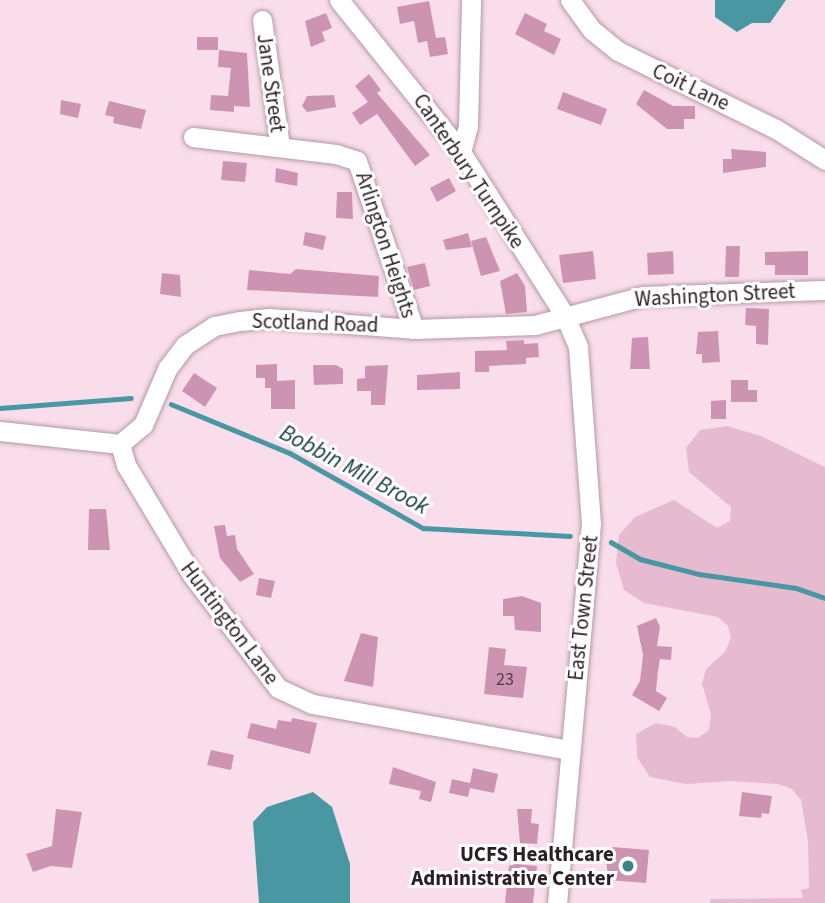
<!DOCTYPE html>
<html>
<head>
<meta charset="utf-8">
<style>
  body { margin:0 }
  #map { position:relative; width:825px; height:903px; overflow:hidden; background:#f9ddeb; font-family:"Source Sans 3",sans-serif }
  div>[style] { position:absolute }
  .green>* { inset:0; background:#e6bbd0 }
  .water>* { inset:0; background:#4897a2 }
  .stream>* { height:4.5px; margin:-2.25px; padding:0 2.25px; transform-origin:2.25px; border-radius:2.25px; background:#4897a2 }
  .building>* { inset:0; background:#cd94b1 }
  .roads { filter:drop-shadow(0 0 2px #b499a6) drop-shadow(0 0 2px #b499a6) }
  .minor>* { height:19px; margin:-9.5px; padding:0 9.5px; transform-origin:9.5px; border-radius:9.5px; background:#fff }
  .dots>* { width:19px; height:19px; translate:-50% -50%; box-sizing:border-box; border:4px solid #fff; border-radius:50% }
  span { translate:-50% -50%; white-space:nowrap; text-align:center; line-height:1.15; -webkit-text-stroke:6px #fff; paint-order:stroke }
  .number-label { font-size:18px; color:#533c48 }
  .number-label span { -webkit-text-stroke-width:0 }
  .street-label { font-size:21px; color:#2a1f25 }
  .poi-label { font-size:21px; color:#2a1f25; font-weight:700 }
  .right { translate:-100% -50%; text-align:right }
  .water-label { font-size:23px; color:#163c41; font-style:italic }
</style>
</head>
<body>
<div id="map">
  <div class="green">
    <div style="clip-path:polygon(727px 426px,761px 436px,825px 467px,825px 903px,710px 903px,710px 899px,803px 898px,801px 890px,809px 888px,808px 841px,801px 800px,792px 789px,778px 784px,730px 781px,686px 784px,650px 777px,637px 757px,636px 734px,656px 723px,675px 727px,687px 737px,698px 738px,709px 730px,711px 714px,702px 684px,706px 669px,725px 652px,731px 638px,728px 626px,718px 617px,644px 603px,624px 590px,616px 563px,619px 535px,635px 517px,674px 500px,717px 528px,730px 521px,731px 507px,689px 472px,686px 448px,700px 430px)"></div>
  </div>
  <div class="water">
    <div style="clip-path:polygon(715px 0,786px 0,770px 23px,752px 23px,737px 32px,715px 17px)"></div>
    <div style="clip-path:polygon(313px 792px,332px 807px,350px 864px,350px 903px,259px 903px,253px 822px,267px 807px)"></div>
  </div>
  <div class="stream">
    <div style="left:171px;top:404px;width:129px;rotate:22.4deg"></div>
    <div style="left:290px;top:453px;width:153px;rotate:29.4deg"></div>
    <div style="left:423px;top:528px;width:147px;rotate:3.1deg"></div>
    <div style="left:0;top:408px;width:131px;rotate:-4.4deg"></div>
    <div style="left:611px;top:542px;width:34px;rotate:30deg"></div>
    <div style="left:640px;top:559px;width:61px;rotate:14.3deg"></div>
    <div style="left:699px;top:574px;width:98px;rotate:8.2deg"></div>
    <div style="left:796px;top:588px;width:31px;rotate:19deg"></div>
  </div>
  <div class="building">
    <div style="clip-path:polygon(429px 1px,436px 38px,445px 37px,448px 54px,430px 57px,427px 41px,418px 43px,414px 21px,400px 24px,397px 7px)"></div>
    <div style="clip-path:polygon(326px 13px,332px 28px,322px 32px,325px 41px,311px 47px,305px 21px)"></div>
    <div style="clip-path:polygon(525px 13px,547px 24px,544px 31px,561px 39px,554px 55px,515px 34px)"></div>
    <div style="clip-path:polygon(197px 37px,218px 37px,218px 50px,197px 50px)"></div>
    <div style="clip-path:polygon(219px 50px,247px 53px,250px 107px,234px 106px,234px 112px,210px 110px,211px 95px,228px 96px,231px 68px,218px 67px)"></div>
    <div style="clip-path:polygon(369px 74px,381px 90px,377px 93px,430px 155px,415px 166px,377px 114px,360px 125px,352px 113px,368px 102px,355px 86px)"></div>
    <div style="clip-path:polygon(644px 90px,673px 106px,695px 106px,695px 119px,684px 119px,684px 129px,667px 129px,636px 104px)"></div>
    <div style="clip-path:polygon(563px 92px,607px 109px,601px 125px,557px 109px)"></div>
    <div style="clip-path:polygon(334px 95px,336px 107px,307px 112px,302px 106px,307px 96px)"></div>
    <div style="clip-path:polygon(61px 100px,81px 104px,78px 118px,60px 114px)"></div>
    <div style="clip-path:polygon(109px 101px,146px 110px,141px 129px,113px 123px,114px 117px,105px 115px)"></div>
    <div style="clip-path:polygon(731px 149px,766px 152px,766px 167px,723px 173px,723px 159px,732px 159px)"></div>
    <div style="clip-path:polygon(223px 161px,247px 163px,245px 182px,221px 180px)"></div>
    <div style="clip-path:polygon(276px 168px,298px 173px,297px 186px,275px 182px)"></div>
    <div style="clip-path:polygon(449px 178px,456px 191px,437px 202px,430px 188px)"></div>
    <div style="clip-path:polygon(337px 192px,352px 192px,353px 219px,336px 218px)"></div>
    <div style="clip-path:polygon(305px 232px,326px 236px,323px 250px,303px 245px)"></div>
    <div style="clip-path:polygon(468px 233px,472px 247px,446px 250px,443px 240px)"></div>
    <div style="clip-path:polygon(486px 237px,500px 271px,481px 276px,471px 241px)"></div>
    <div style="clip-path:polygon(726px 246px,740px 246px,739px 277px,725px 277px)"></div>
    <div style="clip-path:polygon(593px 251px,596px 279px,563px 283px,559px 255px)"></div>
    <div style="clip-path:polygon(673px 251px,674px 274px,648px 275px,647px 253px)"></div>
    <div style="clip-path:polygon(808px 251px,808px 275px,775px 275px,775px 265px,765px 265px,765px 252px)"></div>
    <div style="clip-path:polygon(425px 263px,430px 286px,414px 290px,407px 267px)"></div>
    <div style="clip-path:polygon(296px 269px,379px 276px,378px 297px,247px 290px,249px 270px,290px 274px)"></div>
    <div style="clip-path:polygon(162px 273px,180px 275px,181px 297px,160px 294px)"></div>
    <div style="clip-path:polygon(517px 273px,525px 286px,527px 312px,506px 314px,500px 281px)"></div>
    <div style="clip-path:polygon(746px 308px,769px 309px,768px 345px,756px 344px,756px 326px,745px 325px)"></div>
    <div style="clip-path:polygon(718px 331px,720px 362px,702px 363px,702px 354px,696px 354px,698px 332px)"></div>
    <div style="clip-path:polygon(648px 337px,650px 369px,630px 369px,632px 338px)"></div>
    <div style="clip-path:polygon(524px 340px,524px 344px,538px 343px,539px 357px,526px 358px,526px 364px,489px 366px,489px 372px,475px 372px,475px 351px,507px 350px,506px 341px)"></div>
    <div style="clip-path:polygon(277px 364px,277px 381px,295px 380px,295px 409px,271px 409px,271px 388px,265px 388px,265px 378px,256px 378px,256px 365px)"></div>
    <div style="clip-path:polygon(313px 365px,336px 365px,343px 369px,343px 384px,314px 385px)"></div>
    <div style="clip-path:polygon(388px 365px,385px 405px,371px 405px,371px 391px,357px 391px,357px 379px,365px 378px,365px 366px)"></div>
    <div style="clip-path:polygon(460px 372px,460px 389px,417px 390px,417px 375px)"></div>
    <div style="clip-path:polygon(194px 373px,217px 388px,205px 407px,182px 391px)"></div>
    <div style="clip-path:polygon(731px 380px,748px 380px,748px 390px,757px 390px,757px 402px,731px 402px)"></div>
    <div style="clip-path:polygon(726px 400px,726px 419px,711px 419px,711px 401px)"></div>
    <div style="clip-path:polygon(89px 509px,106px 509px,110px 550px,88px 550px)"></div>
    <div style="clip-path:polygon(225px 525px,227px 536px,235px 535px,237px 549px,254px 574px,240px 582px,220px 558px,214px 526px)"></div>
    <div style="clip-path:polygon(259px 578px,275px 581px,271px 598px,256px 595px)"></div>
    <div style="clip-path:polygon(522px 596px,541px 603px,541px 632px,515px 630px,514px 616px,503px 616px,503px 599px)"></div>
    <div style="clip-path:polygon(656px 618px,660px 627px,657px 646px,672px 647px,671px 660px,660px 659px,658px 671px,656px 691px,667px 698px,659px 711px,632px 695px,640px 681px,643px 655px,637px 626px)"></div>
    <div style="clip-path:polygon(361px 633px,378px 637px,373px 687px,344px 681px)"></div>
    <div style="clip-path:polygon(489px 647px,506px 649px,504px 665px,527px 667px,523px 698px,484px 694px)"></div>
    <div style="clip-path:polygon(292px 718px,317px 723px,310px 754px,247px 738px,251px 723px,276px 729px,278px 720px,291px 722px)"></div>
    <div style="clip-path:polygon(211px 750px,234px 755px,231px 770px,207px 765px)"></div>
    <div style="clip-path:polygon(393px 767px,436px 782px,431px 802px,419px 799px,421px 791px,389px 784px)"></div>
    <div style="clip-path:polygon(473px 768px,498px 774px,494px 793px,470px 788px,468px 797px,449px 793px,452px 779px,470px 783px)"></div>
    <div style="clip-path:polygon(742px 792px,772px 796px,769px 814px,762px 813px,761px 818px,739px 816px)"></div>
    <div style="clip-path:polygon(56px 809px,82px 812px,72px 868px,51px 866px,33px 872px,26px 854px,52px 846px)"></div>
    <div style="clip-path:polygon(517px 809px,532px 809px,531px 823px,539px 824px,537px 844px,520px 843px)"></div>
    <div style="clip-path:polygon(612px 847px,649px 850px,646px 883px,608px 880px,606px 856px,611px 856px)"></div>
    <div style="clip-path:polygon(516px 864px,537px 866px,533px 903px,505px 903px,509px 866px)"></div>
  </div>
  <div class="roads">
    <div class="minor">
      <div style="left:339px;top:0;width:195px;rotate:51.2deg"></div>
      <div style="left:461px;top:152px;width:194px;rotate:57.6deg"></div>
      <div style="left:565px;top:316px;width:34px;rotate:67deg"></div>
      <div style="left:578px;top:347px;width:176px;rotate:85.8deg"></div>
      <div style="left:591px;top:523px;width:382px;rotate:95.1deg"></div>
      <div style="left:570px;top:0;width:37px;rotate:54deg"></div>
      <div style="left:592px;top:30px;width:33px;rotate:39deg"></div>
      <div style="left:618px;top:51px;width:176px;rotate:26.3deg"></div>
      <div style="left:776px;top:129px;width:58px;rotate:32.3deg"></div>
      <div style="left:262px;top:20px;width:128px;rotate:81.9deg"></div>
      <div style="left:193px;top:137px;width:144px;rotate:6.8deg"></div>
      <div style="left:336px;top:154px;width:22px;rotate:18deg"></div>
      <div style="left:357px;top:161px;width:177px;rotate:71.3deg"></div>
      <div style="left:461px;top:152px;width:27px;rotate:-75deg"></div>
      <div style="left:468px;top:126px;width:126px;rotate:-88.6deg"></div>
      <div style="left:0;top:431px;width:121px;rotate:6.2deg"></div>
      <div style="left:120px;top:444px;width:30px;rotate:-40deg"></div>
      <div style="left:143px;top:425px;width:61px;rotate:-66.8deg"></div>
      <div style="left:167px;top:369px;width:30px;rotate:-53deg"></div>
      <div style="left:185px;top:345px;width:35px;rotate:-33deg"></div>
      <div style="left:214px;top:326px;width:26px;rotate:-11deg"></div>
      <div style="left:240px;top:321px;width:29px;rotate:-6deg"></div>
      <div style="left:269px;top:318px;width:145px;rotate:4.3deg"></div>
      <div style="left:414px;top:329px;width:121px;rotate:-1.9deg"></div>
      <div style="left:535px;top:325px;width:112px;rotate:-15deg"></div>
      <div style="left:643px;top:296px;width:182px;rotate:-1.9deg"></div>
      <div style="left:120px;top:444px;width:22px;rotate:74deg"></div>
      <div style="left:126px;top:465px;width:128px;rotate:59deg"></div>
      <div style="left:192px;top:575px;width:142px;rotate:52.7deg"></div>
      <div style="left:278px;top:688px;width:38px;rotate:25deg"></div>
      <div style="left:313px;top:704px;width:260px;rotate:10.2deg"></div>
    </div>
  </div>
  <div class="dots">
    <div style="left:628px;top:866px;background:#3b828c"></div>
  </div>
  <div class="number-label">
    <span style="left:505px;top:680px">23</span>
  </div>
  <div class="street-label">
    <span style="left:271px;top:83px;rotate:82deg">Jane Street</span>
    <span style="left:691px;top:87px;rotate:25deg">Coit Lane</span>
    <span style="left:469px;top:171px;rotate:56deg">Canterbury Turnpike</span>
    <span style="left:386px;top:245px;rotate:72deg">Arlington Heights</span>
    <span style="left:715px;top:295px;rotate:-3deg">Washington Street</span>
    <span style="left:315px;top:323px;rotate:2deg">Scotland Road</span>
    <span style="left:583px;top:608px;rotate:-84deg">East Town Street</span>
    <span style="left:230px;top:623px;rotate:53deg">Huntington Lane</span>
  </div>
  <div class="poi-label">
    <span class="right" style="left:614px;top:866px">UCFS Healthcare<br>Administrative Center</span>
  </div>
  <div class="water-label">
    <span style="left:354px;top:470px;rotate:28deg">Bobbin Mill Brook</span>
  </div>
</div>
</body>
</html>
